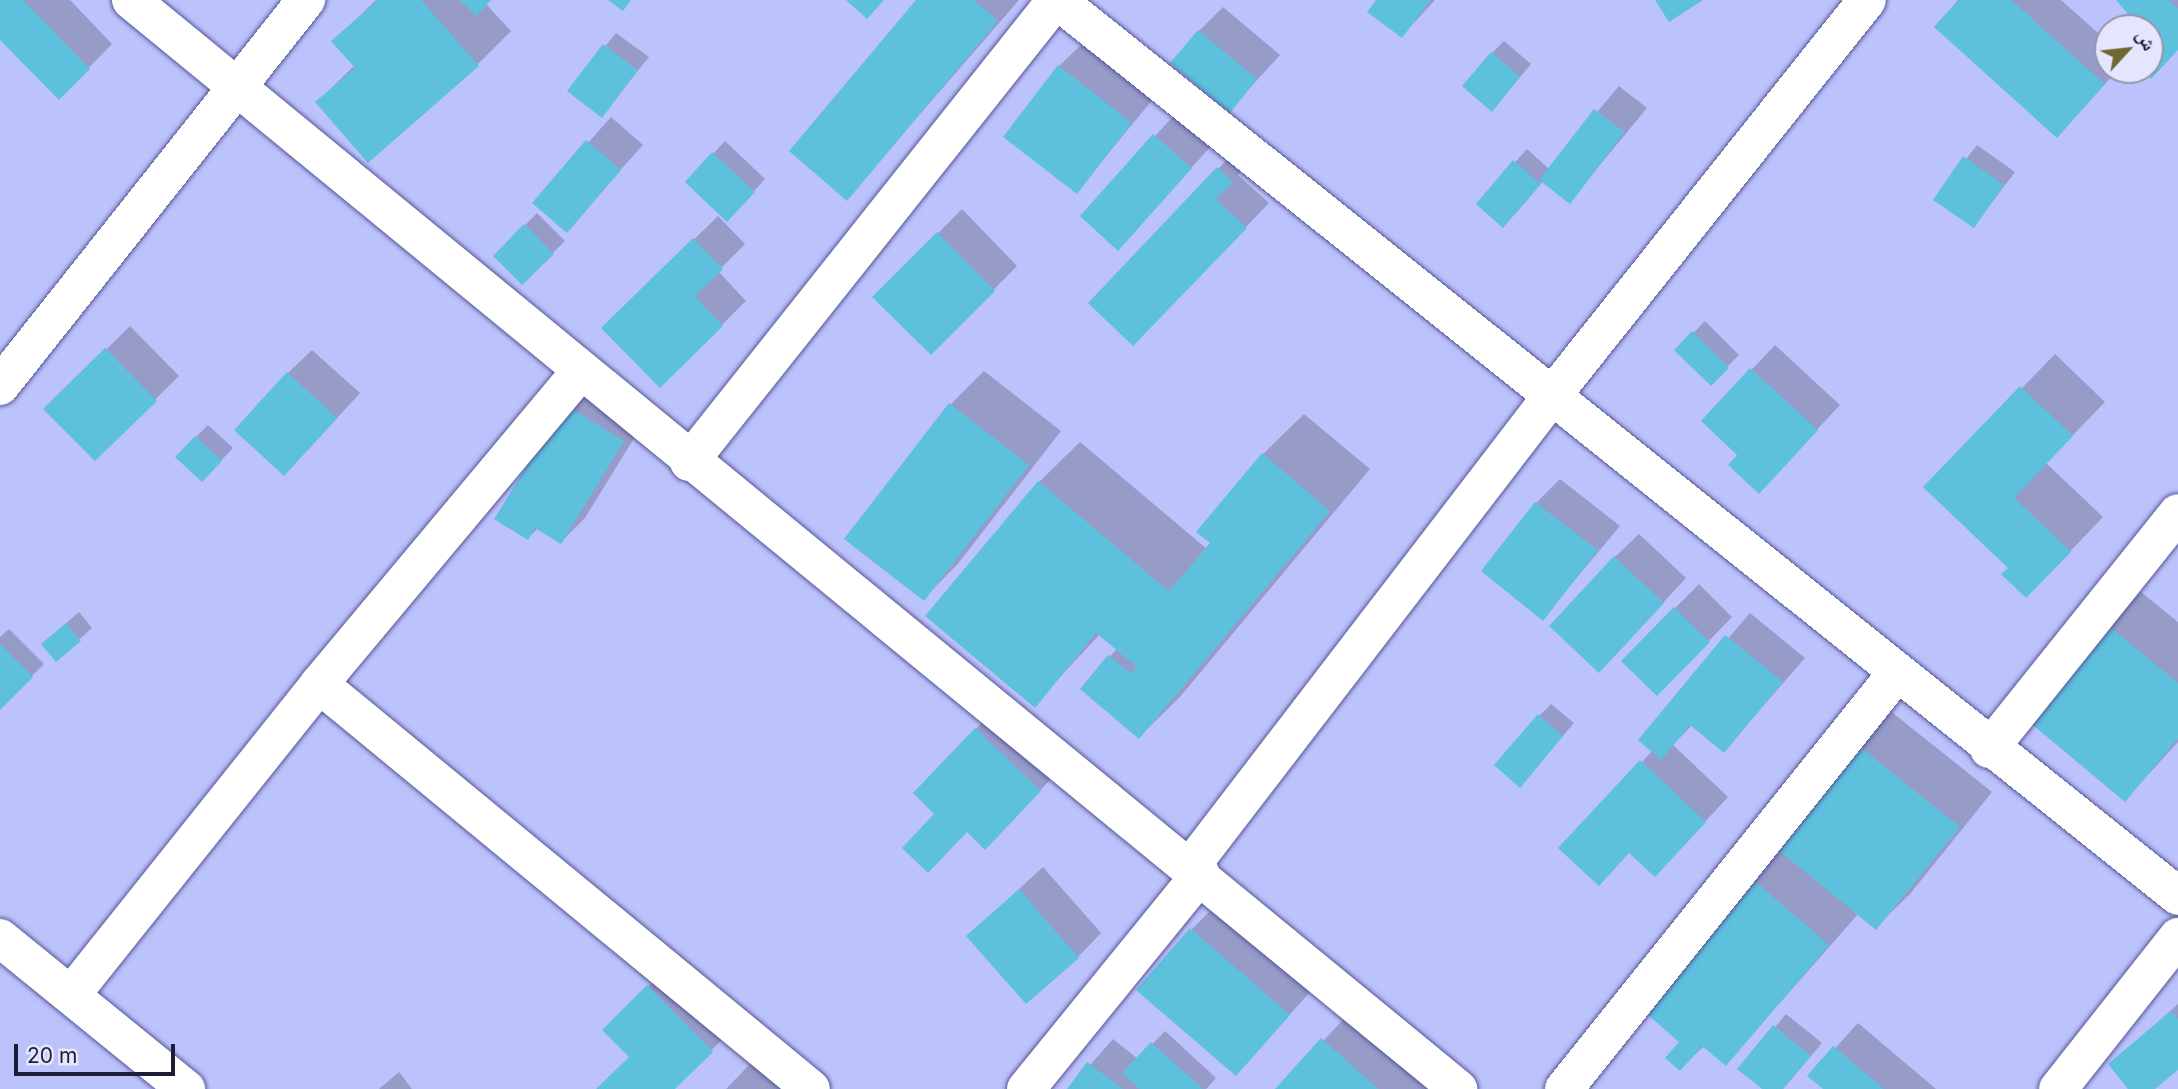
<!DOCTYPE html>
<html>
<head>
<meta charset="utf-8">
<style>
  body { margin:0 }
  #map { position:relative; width:2178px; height:1089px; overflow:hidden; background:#bcc2fb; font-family:Inter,"Noto Naskh Arabic",sans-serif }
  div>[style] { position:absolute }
  .shadow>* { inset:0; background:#0003 }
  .building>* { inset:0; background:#5dc0dd }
  .roads { filter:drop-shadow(0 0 2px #545696) drop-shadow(0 0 2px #545696) }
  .minor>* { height:38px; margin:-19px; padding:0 19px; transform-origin:19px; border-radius:19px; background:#fff }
  .major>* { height:38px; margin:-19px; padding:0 19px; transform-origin:19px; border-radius:19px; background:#fff }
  span { translate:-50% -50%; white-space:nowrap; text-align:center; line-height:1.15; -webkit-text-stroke:5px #e3e6fc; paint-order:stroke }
  .north { position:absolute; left:2094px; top:14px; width:70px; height:70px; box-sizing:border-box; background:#e3e6fc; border:2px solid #9396ae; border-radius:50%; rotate:63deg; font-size:19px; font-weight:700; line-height:28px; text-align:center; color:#1c1e38 }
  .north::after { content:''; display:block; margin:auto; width:24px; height:32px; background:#706734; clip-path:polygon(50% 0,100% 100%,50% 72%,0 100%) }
  .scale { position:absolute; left:14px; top:1044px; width:161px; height:32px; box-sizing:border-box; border:4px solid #1c1e38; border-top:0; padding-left:9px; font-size:21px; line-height:24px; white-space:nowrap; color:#1c1e38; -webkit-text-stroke:5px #e3e6fc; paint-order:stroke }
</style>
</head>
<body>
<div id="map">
  <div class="shadow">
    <div style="clip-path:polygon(0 0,70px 0,112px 44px,59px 98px,0 38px)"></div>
    <div style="clip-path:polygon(376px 0,491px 0,486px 4px,511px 31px,477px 65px,317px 102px,355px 65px,334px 41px)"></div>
    <div style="clip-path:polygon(919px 0,1019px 0,847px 198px)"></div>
    <div style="clip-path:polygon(1378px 0,1435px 0,1402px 36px)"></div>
    <div style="clip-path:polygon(1960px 0,2061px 0,2108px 42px,2108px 70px,2118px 70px,2057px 136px)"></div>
    <div style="clip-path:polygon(2118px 0,2178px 0,2178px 49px,2151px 77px,2144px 70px,2150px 70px,2150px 28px,2143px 28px)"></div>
    <div style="clip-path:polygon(1223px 7px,1280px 55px,1230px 110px,1199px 31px)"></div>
    <div style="clip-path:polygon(616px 33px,649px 57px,602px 115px,569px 91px)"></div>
    <div style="clip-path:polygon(1504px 41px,1531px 64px,1492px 110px,1492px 53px)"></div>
    <div style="clip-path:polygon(1083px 43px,1154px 98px,1077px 191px,1059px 66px)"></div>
    <div style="clip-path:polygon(1619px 86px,1647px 108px,1570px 201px,1543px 181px,1515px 214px,1478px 204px,1527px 149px,1549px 169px)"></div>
    <div style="clip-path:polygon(1178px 111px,1214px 143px,1118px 248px,1082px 216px)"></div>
    <div style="clip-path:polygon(611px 117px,643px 145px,566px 230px,535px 203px)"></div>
    <div style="clip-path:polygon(725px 141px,765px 179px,739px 208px,687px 182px)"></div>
    <div style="clip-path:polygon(1242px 144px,1255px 157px,1238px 175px,1269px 203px,1156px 320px,1090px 303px)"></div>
    <div style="clip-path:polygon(1977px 145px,2015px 172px,1974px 226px,1935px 199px)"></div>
    <div style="clip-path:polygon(962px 209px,1017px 266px,931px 353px,875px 297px)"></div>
    <div style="clip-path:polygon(537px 213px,565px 241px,522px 283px,495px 256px)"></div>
    <div style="clip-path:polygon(718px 216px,745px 244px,718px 271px,746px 301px,660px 386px,604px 328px)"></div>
    <div style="clip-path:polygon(1705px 321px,1739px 355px,1711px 383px,1677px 350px)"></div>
    <div style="clip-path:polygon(130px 326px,179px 376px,95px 459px,46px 409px)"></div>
    <div style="clip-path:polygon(1775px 345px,1840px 405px,1782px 467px,1739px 454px,1703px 421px)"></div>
    <div style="clip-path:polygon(312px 350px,360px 393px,308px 450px,288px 373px)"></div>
    <div style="clip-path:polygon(2055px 354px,2105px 402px,2046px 463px,2103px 517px,2059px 563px,2010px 568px,1926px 487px)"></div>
    <div style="clip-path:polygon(984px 371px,1061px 431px,957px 565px,924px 598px,950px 405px)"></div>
    <div style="clip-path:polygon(590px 382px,647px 417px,585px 518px,561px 542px,538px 528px,528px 538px,497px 518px)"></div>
    <div style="clip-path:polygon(1304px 414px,1370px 469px,1180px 697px,1139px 737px,1110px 656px,1117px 649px,1100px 634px,1034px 705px,1039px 482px,1080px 442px,1207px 549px,1263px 454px)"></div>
    <div style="clip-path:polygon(208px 425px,233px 448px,214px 468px,196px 437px)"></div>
    <div style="clip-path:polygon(1560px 479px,1620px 526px,1543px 618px,1536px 503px)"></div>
    <div style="clip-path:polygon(1639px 534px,1686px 578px,1622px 647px,1615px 557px)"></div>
    <div style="clip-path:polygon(1699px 584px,1732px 617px,1681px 670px,1623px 661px)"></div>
    <div style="clip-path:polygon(2141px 592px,2178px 622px,2178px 742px,2125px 800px,2108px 625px)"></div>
    <div style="clip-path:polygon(79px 612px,92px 628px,57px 659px,56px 632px)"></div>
    <div style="clip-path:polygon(1750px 613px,1805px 658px,1724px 751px,1692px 725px,1673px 745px,1728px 797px,1678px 851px,1642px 762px,1653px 750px,1641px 740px)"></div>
    <div style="clip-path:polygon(9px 629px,44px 664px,0 708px,0 637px)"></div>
    <div style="clip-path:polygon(1551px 704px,1574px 723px,1531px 773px,1539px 716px)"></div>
    <div style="clip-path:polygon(1000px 706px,1063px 766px,1009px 824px,936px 814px,976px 729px)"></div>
    <div style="clip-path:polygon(1889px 710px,1992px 792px,1910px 894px,1876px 927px,1859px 913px,1726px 1064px,1704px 1046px,1680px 1069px,1682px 1041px,1752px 879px,1781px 849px)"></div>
    <div style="clip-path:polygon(1043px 867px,1101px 933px,1078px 957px,968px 936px)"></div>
    <div style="clip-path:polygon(1215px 906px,1312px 990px,1236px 1074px,1192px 929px)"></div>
    <div style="clip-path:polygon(672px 963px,735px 1027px,672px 1089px,598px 1089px,631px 1057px,604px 1030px)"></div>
    <div style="clip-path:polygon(2178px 1004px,2178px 1068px,2153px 1089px,2131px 1089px,2110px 1064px)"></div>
    <div style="clip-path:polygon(1356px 1006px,1433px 1076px,1424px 1086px,1427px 1089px,1278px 1089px)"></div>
    <div style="clip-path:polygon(1786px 1014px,1822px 1043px,1783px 1089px,1765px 1089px,1740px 1069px)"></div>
    <div style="clip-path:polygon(1858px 1023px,1936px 1089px,1825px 1089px,1810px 1076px)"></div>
    <div style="clip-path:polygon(1165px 1031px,1216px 1078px,1206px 1089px,1069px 1089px,1113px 1039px,1138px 1059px)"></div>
    <div style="clip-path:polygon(753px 1061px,787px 1089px,726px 1089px)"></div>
    <div style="clip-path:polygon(399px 1072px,412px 1089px,379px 1089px)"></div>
  </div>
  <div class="building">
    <div style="clip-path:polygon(0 0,23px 0,90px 69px,59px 100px,0 40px)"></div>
    <div style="clip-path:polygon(378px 0,421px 0,479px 66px,368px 163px,315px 102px,355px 68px,331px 41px)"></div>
    <div style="clip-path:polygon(459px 0,491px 0,477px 16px)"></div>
    <div style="clip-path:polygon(608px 0,631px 0,623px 11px)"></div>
    <div style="clip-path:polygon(846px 0,884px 0,867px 19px)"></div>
    <div style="clip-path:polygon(916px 0,974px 0,998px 21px,847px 201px,789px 151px)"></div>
    <div style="clip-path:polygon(1376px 0,1431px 0,1402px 38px,1367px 12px)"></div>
    <div style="clip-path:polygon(1655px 0,1703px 0,1669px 22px)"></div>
    <div style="clip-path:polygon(1958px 0,2011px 0,2105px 84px,2057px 138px,1934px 27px)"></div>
    <div style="clip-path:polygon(2116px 0,2168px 0,2178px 9px,2178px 50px,2151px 79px,2141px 70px,2150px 70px,2150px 28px,2140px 28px)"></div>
    <div style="clip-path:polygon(1198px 30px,1257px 79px,1230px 113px,1170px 63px)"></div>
    <div style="clip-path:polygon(603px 44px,638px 70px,602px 118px,567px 91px)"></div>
    <div style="clip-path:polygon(1491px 52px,1520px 77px,1492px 112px,1462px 86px)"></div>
    <div style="clip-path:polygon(1058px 65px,1132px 123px,1077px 194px,1003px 137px)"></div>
    <div style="clip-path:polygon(1594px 109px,1625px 132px,1570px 204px,1539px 180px)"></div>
    <div style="clip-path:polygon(1153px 134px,1192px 168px,1118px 251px,1080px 216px)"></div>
    <div style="clip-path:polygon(586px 140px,621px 170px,567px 233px,532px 203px)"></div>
    <div style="clip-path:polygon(712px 152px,755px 192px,727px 222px,685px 182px)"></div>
    <div style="clip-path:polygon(1963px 156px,2004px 185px,1974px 228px,1933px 200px)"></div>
    <div style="clip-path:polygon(1513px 160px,1541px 184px,1503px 228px,1476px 204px)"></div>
    <div style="clip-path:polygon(1217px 167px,1233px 182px,1216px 199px,1247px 228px,1133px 346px,1088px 303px)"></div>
    <div style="clip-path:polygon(524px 224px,554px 254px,522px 285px,493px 256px)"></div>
    <div style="clip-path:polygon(937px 232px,995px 291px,931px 355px,872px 297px)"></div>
    <div style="clip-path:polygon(693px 238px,723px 269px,695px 296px,723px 326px,660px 388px,601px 328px)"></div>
    <div style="clip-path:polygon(1692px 331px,1729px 368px,1711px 386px,1674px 350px)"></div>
    <div style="clip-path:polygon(105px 348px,157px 401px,95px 461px,43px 409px)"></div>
    <div style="clip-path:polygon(1750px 368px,1818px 430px,1759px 494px,1728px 465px,1737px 455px,1701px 421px)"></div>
    <div style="clip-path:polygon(287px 372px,337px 418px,284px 476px,234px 430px)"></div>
    <div style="clip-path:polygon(2020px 386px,2073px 436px,2014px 498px,2071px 552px,2026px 598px,2001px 574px,2008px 568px,1923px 487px)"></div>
    <div style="clip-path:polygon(949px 403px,1029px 465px,924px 601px,844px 539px)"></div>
    <div style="clip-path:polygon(565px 405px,624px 441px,561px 544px,535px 528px,528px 540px,494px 519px)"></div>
    <div style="clip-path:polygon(195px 436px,222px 461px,202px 482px,175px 457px)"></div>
    <div style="clip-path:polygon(1262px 453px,1330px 511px,1139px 739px,1080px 689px,1108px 655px,1131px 673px,1137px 667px,1096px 633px,1035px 708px,925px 616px,1038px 481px,1169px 591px,1210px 543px,1196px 532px)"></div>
    <div style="clip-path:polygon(1535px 502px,1598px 550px,1543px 621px,1481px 571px)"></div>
    <div style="clip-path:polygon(1614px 556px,1664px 603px,1599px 673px,1549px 626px)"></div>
    <div style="clip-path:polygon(1674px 607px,1710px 642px,1657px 696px,1621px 661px)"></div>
    <div style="clip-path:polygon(66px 623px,81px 641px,56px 662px,41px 644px)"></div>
    <div style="clip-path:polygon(2106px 624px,2178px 683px,2178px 738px,2125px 802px,2027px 720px)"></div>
    <div style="clip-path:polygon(1725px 635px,1783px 682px,1724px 753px,1690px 725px,1661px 760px,1638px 740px)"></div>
    <div style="clip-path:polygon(0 644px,33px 677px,0 710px)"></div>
    <div style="clip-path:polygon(1538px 714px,1563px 736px,1520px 788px,1494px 765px)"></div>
    <div style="clip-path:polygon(975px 728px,1041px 791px,985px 850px,967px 832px,928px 873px,902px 848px,934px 814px,913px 793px)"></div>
    <div style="clip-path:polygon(1854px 742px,1960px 827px,1876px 930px,1771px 844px)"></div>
    <div style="clip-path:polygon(1640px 760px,1706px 822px,1655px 877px,1629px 853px,1599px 886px,1558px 848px)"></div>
    <div style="clip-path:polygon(1750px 877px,1829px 945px,1726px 1066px,1702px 1046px,1680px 1071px,1665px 1058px,1679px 1042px,1640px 1008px)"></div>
    <div style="clip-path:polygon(1019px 889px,1079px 958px,1026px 1004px,966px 936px)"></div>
    <div style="clip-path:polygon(1190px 928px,1290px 1015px,1236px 1076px,1136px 990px)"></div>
    <div style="clip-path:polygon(647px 985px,713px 1052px,675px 1089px,596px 1089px,629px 1057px,602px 1030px)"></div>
    <div style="clip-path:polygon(2171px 1011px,2178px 1019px,2178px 1070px,2155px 1089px,2128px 1089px,2108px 1064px)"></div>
    <div style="clip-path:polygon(1773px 1025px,1811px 1056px,1783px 1089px,1762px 1089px,1737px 1069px)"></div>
    <div style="clip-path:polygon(1321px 1038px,1378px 1089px,1275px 1089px)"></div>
    <div style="clip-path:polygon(1151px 1042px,1203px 1089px,1140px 1089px,1122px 1073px)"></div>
    <div style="clip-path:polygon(1833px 1046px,1884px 1089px,1823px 1089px,1807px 1076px)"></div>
    <div style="clip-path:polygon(1087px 1062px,1123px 1089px,1067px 1089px)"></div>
  </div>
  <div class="roads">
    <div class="minor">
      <div style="left:131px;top:0;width:1717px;rotate:39.37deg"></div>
      <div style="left:689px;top:462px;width:590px;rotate:-51.54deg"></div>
      <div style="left:319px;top:684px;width:637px;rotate:39.46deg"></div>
      <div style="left:1989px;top:749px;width:302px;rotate:-51.3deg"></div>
      <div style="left:1191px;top:866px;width:591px;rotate:-52.49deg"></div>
      <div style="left:1551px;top:397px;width:507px;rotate:-51.48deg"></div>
      <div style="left:0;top:938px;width:240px;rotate:39.1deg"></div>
      <div style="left:71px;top:995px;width:398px;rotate:-51.4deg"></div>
      <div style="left:319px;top:684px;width:408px;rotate:-50.1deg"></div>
      <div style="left:1026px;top:1089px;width:277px;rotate:-50.9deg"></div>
      <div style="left:1564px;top:1089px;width:531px;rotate:-51.34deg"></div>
      <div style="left:2058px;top:1089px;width:194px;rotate:-51.7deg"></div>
    </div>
    <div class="major">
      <div style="left:1057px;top:0;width:1435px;rotate:38.63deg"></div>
      <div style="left:0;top:386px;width:493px;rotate:-51.6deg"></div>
    </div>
  </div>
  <div class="north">ش</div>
  <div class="scale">20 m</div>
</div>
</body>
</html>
